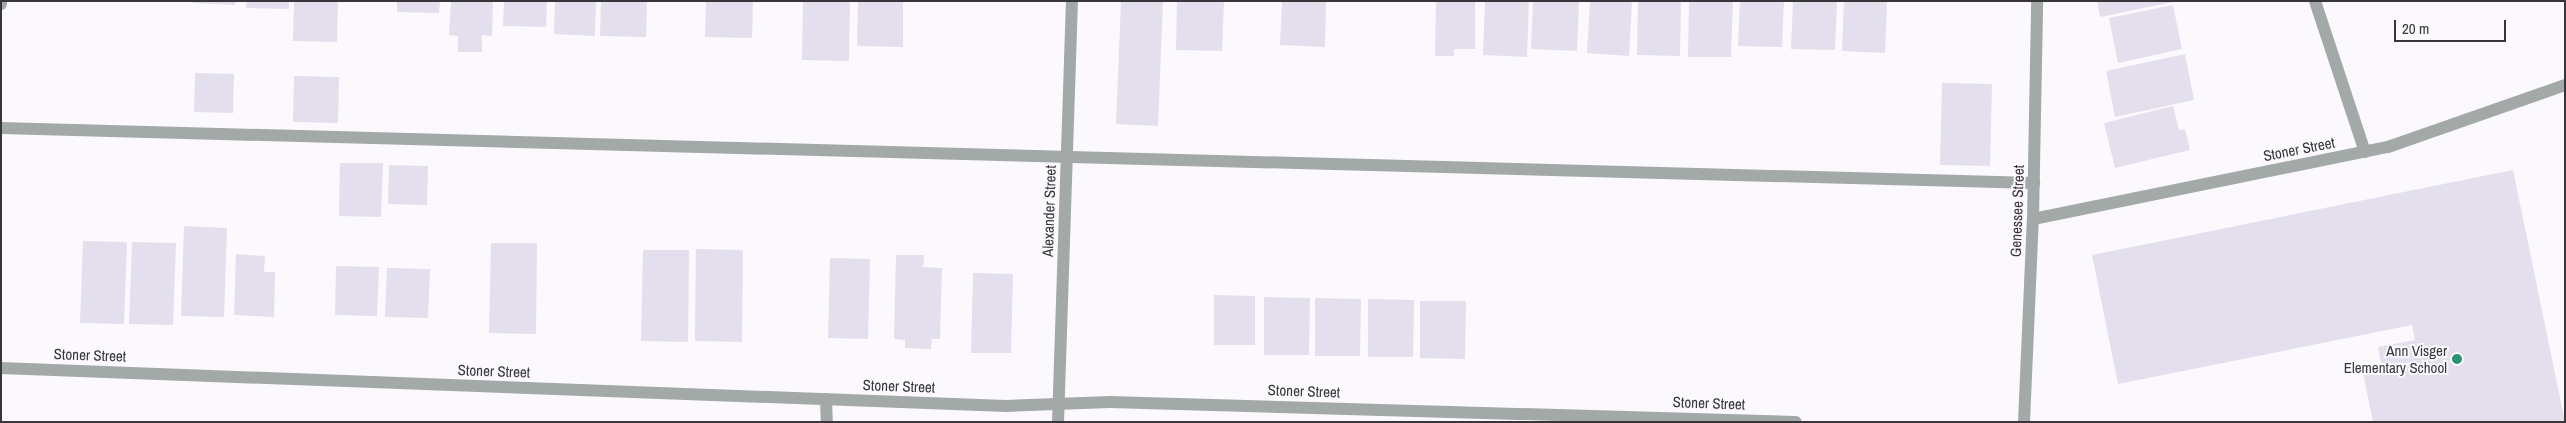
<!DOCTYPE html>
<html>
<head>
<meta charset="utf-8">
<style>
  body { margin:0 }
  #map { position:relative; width:2566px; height:423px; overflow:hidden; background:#fbf9fe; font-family:"Archivo Narrow",sans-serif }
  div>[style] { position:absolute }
  .building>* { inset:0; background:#e4dfec }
  .service>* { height:12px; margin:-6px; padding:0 6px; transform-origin:6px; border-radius:6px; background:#a3a9a6 }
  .minor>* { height:12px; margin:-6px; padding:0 6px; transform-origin:6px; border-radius:6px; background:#a3a9a6 }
  .dots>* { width:14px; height:14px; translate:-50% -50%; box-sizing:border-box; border:2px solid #fbf9fe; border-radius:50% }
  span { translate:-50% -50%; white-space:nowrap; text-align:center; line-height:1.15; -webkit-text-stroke:4px #fbf9fe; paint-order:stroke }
  .street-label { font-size:15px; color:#38363b }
  .poi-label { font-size:15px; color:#38363b }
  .right { translate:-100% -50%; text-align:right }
  .frame { position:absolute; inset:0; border:2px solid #38363b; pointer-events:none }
  .scale { position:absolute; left:2394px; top:20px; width:112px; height:22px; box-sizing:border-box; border:2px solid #38363b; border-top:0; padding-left:6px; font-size:15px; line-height:18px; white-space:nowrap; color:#38363b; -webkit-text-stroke:4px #fbf9fe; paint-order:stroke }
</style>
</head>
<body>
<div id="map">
  <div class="building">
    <div style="clip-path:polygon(193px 1px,236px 1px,235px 5px,193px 3px)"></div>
    <div style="clip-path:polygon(247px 1px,289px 1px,289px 9px,246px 8px)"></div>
    <div style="clip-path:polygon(294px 1px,338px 1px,337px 42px,293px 41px)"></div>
    <div style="clip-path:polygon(397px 1px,440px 1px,439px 13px,397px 12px)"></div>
    <div style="clip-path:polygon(451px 1px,493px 1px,492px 36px,482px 35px,482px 52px,458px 52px,458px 36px,449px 35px)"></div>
    <div style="clip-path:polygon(504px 1px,547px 1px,546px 27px,503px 26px)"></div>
    <div style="clip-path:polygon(555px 1px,596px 1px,595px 36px,554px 34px)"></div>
    <div style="clip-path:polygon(601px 1px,647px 1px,646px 37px,600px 36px)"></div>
    <div style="clip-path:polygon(706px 1px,753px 1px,752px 38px,705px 37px)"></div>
    <div style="clip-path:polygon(803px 1px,850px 1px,849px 61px,802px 60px)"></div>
    <div style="clip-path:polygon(858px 1px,903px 1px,903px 47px,857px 46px)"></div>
    <div style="clip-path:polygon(1121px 1px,1163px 1px,1158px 126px,1116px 124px)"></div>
    <div style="clip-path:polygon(1177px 1px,1224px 1px,1222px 51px,1176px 50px)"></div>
    <div style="clip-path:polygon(1282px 1px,1326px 1px,1325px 47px,1280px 45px)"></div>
    <div style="clip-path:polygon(1436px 1px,1475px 1px,1475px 49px,1454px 49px,1454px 56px,1435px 56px)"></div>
    <div style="clip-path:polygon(1485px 1px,1529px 1px,1527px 57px,1483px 55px)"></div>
    <div style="clip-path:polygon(1533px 1px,1579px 1px,1577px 51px,1531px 49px)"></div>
    <div style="clip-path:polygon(1590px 1px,1632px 1px,1629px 56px,1587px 53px)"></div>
    <div style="clip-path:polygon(1638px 1px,1681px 1px,1680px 56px,1637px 55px)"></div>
    <div style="clip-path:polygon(1689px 1px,1733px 1px,1731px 57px,1688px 57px)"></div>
    <div style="clip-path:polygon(1740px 1px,1784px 1px,1782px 47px,1738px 46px)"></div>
    <div style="clip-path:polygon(1793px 1px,1837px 1px,1835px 50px,1791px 49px)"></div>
    <div style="clip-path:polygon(1844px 1px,1887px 2px,1885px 53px,1842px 51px)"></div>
    <div style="clip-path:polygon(2097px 1px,2173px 1px,2173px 2px,2100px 17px)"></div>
    <div style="clip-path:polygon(2173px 5px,2182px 49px,2118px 63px,2109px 18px)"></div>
    <div style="clip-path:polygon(2185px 54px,2194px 100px,2115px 117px,2106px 71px)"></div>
    <div style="clip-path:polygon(195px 73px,234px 74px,233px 113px,194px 112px)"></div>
    <div style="clip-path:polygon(294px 76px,339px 77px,338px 123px,293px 122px)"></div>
    <div style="clip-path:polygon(1942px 83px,1992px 84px,1990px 166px,1940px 165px)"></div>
    <div style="clip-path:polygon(2173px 106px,2179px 130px,2185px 129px,2190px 150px,2115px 168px,2104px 123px)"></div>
    <div style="clip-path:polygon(340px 163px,383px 163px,381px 217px,339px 216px)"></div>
    <div style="clip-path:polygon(389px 165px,428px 166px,427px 205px,388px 204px)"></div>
    <div style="clip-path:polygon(2513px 170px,2565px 422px,2373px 422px,2362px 368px,2381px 364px,2378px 347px,2415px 340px,2412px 325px,2118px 384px,2092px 255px)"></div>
    <div style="clip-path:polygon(184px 226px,227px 228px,224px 317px,181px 316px)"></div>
    <div style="clip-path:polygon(83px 241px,127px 242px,124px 324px,80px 323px)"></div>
    <div style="clip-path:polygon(132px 242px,176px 243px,173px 325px,129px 324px)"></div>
    <div style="clip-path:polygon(491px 243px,537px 243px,536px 334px,489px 333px)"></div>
    <div style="clip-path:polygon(696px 249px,743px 250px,742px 342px,695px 341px)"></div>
    <div style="clip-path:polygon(643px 250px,689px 250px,688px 342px,641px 341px)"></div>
    <div style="clip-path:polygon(236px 254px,265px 256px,264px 272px,275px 272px,274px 317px,234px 315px)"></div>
    <div style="clip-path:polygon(896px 255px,924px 255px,923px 267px,942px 268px,940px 339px,932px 339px,931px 349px,905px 348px,905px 340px,894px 339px)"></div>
    <div style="clip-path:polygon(830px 258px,870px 259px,868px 339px,828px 338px)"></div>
    <div style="clip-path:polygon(336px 266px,379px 267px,377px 316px,335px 315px)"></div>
    <div style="clip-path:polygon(387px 268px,430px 269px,428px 318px,385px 317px)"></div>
    <div style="clip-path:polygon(973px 273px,1013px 274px,1011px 353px,971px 353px)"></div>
    <div style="clip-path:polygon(1214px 295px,1255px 296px,1255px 345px,1214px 345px)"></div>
    <div style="clip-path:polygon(1264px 297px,1310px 298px,1309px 355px,1264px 355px)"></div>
    <div style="clip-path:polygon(1315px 298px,1361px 299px,1360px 356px,1315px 356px)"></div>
    <div style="clip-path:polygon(1368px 299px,1414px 300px,1413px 357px,1368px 357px)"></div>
    <div style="clip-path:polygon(1420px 301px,1466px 301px,1465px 359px,1420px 358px)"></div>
  </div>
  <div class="service">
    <div style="left:2315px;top:1px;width:159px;rotate:71.7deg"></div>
    <div style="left:1px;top:128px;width:2034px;rotate:1.55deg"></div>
    <div style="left:826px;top:399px;width:23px;rotate:88deg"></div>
  </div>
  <div class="minor">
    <div style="left:1px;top:4px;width:3px;rotate:-90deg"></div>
    <div style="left:2033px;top:219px;width:362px;rotate:-11.5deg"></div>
    <div style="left:2388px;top:147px;width:188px;rotate:-19.3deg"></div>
    <div style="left:1px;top:368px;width:1006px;rotate:2.17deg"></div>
    <div style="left:1006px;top:406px;width:104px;rotate:-2.2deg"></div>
    <div style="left:1110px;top:402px;width:686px;rotate:1.67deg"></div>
    <div style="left:1058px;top:422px;width:421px;rotate:-88.1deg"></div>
    <div style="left:2024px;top:422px;width:203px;rotate:-87.5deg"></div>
    <div style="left:2033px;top:219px;width:218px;rotate:-88.9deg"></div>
  </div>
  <div class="dots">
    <div style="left:2457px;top:359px;background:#2a9372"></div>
  </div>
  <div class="street-label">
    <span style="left:2299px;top:149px;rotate:-11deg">Stoner Street</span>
    <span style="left:1049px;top:211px;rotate:-88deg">Alexander Street</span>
    <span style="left:2017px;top:211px;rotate:-88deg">Genessee Street</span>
    <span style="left:90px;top:355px;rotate:2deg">Stoner Street</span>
    <span style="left:494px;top:371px;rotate:2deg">Stoner Street</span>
    <span style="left:899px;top:386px;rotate:2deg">Stoner Street</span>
    <span style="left:1304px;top:391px;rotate:2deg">Stoner Street</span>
    <span style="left:1709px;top:403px;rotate:2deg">Stoner Street</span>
  </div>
  <div class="poi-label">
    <span class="right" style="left:2447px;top:359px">Ann Visger<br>Elementary School</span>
  </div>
  <div class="frame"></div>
  <div class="scale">20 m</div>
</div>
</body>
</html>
